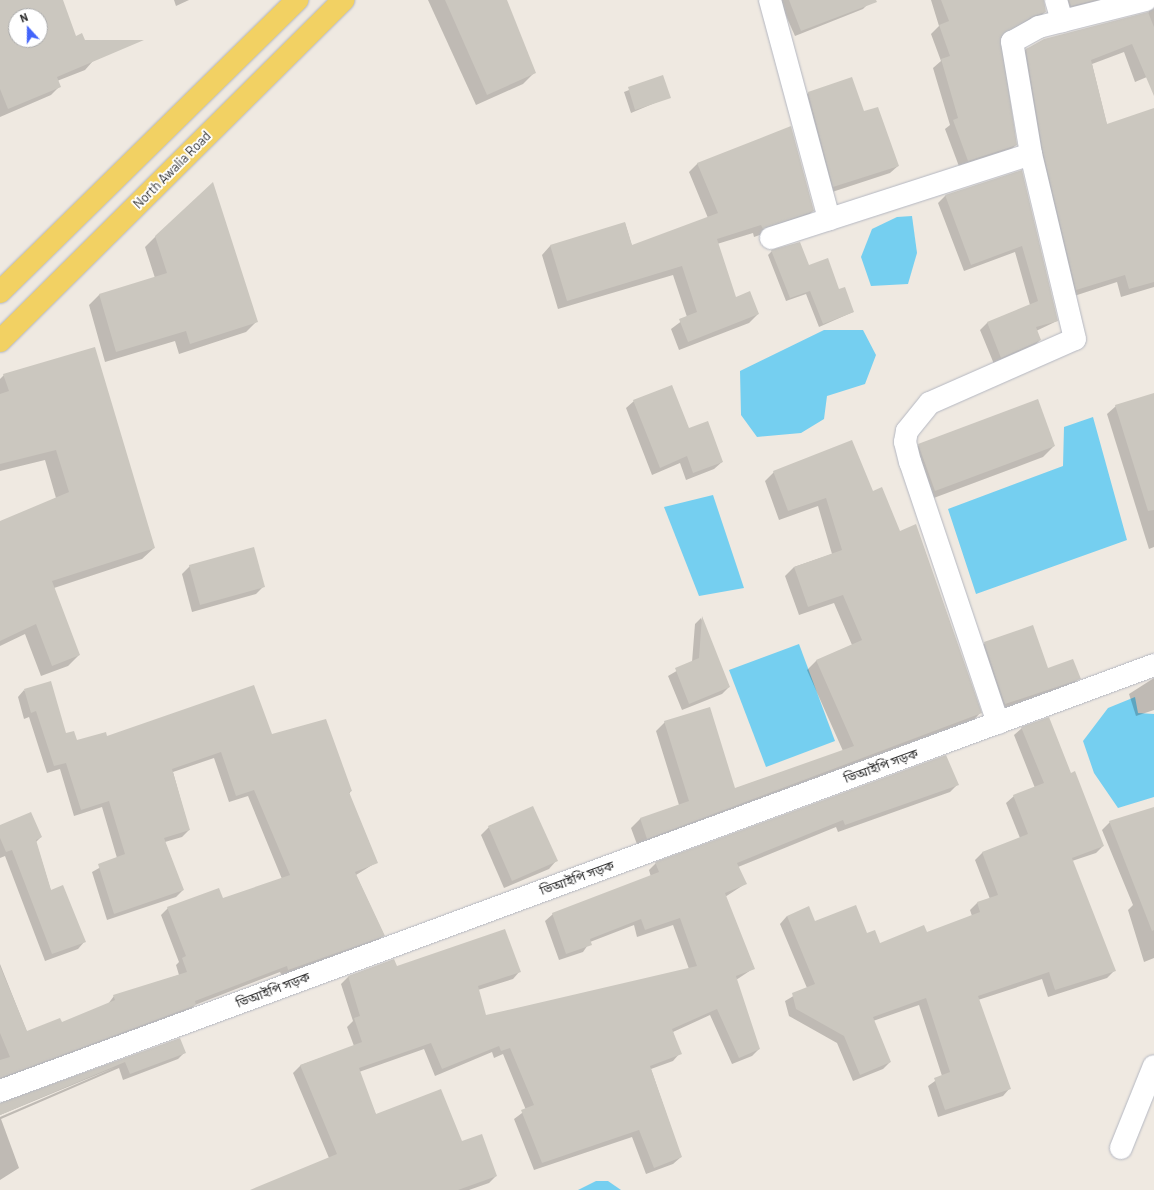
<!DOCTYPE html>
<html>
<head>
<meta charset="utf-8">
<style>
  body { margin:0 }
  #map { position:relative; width:1154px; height:1190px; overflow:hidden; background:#efe9e1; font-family:Barlow,"Noto Sans Bengali",sans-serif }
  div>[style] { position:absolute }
  .water>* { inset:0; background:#75cff0 }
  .shadow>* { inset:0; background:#0003 }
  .building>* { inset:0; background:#cbc7bf }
  .roads { filter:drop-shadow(0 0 1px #b4b7c1) drop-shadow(0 0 1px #b4b7c1) }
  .minor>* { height:22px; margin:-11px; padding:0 11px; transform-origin:11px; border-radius:11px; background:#fff }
  .major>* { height:22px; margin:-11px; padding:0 11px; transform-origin:11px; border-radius:11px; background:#f2d163 }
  span { translate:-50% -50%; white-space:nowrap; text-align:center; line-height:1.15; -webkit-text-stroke:4px #fff; paint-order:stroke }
  .street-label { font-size:13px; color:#2e2e2e }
  .north { position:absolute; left:8px; top:8px; width:40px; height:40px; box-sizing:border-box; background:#fff; border:1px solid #ababab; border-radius:50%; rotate:339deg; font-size:11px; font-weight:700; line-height:16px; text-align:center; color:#2e2e2e }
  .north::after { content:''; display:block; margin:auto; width:14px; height:18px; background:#4264fb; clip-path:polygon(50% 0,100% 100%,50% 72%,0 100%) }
</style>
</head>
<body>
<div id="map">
  <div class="water">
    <div style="clip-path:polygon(912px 216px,917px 253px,908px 284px,871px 286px,861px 257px,872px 229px,897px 217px)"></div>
    <div style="clip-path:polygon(824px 330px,863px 330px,876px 355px,865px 384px,827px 396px,824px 419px,801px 433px,757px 437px,741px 415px,740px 371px)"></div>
    <div style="clip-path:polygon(1093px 417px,1127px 540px,976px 594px,948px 509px,1063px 466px,1064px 427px)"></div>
    <div style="clip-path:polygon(713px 495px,744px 588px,699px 596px,664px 507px)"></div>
    <div style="clip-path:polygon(799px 644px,835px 741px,766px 767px,729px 670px)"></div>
    <div style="clip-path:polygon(1135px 697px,1138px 713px,1154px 714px,1154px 797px,1118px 808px,1094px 773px,1083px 741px,1108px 708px)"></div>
    <div style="clip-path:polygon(596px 1181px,608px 1181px,621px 1190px,578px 1190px)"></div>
  </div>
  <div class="shadow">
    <div style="clip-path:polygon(evenodd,0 0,62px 0,75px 37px,93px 61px,85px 70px,57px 81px,59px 87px,51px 95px,0 117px,0 0,16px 16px,40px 16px,40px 40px,16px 40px,16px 16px)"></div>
    <div style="clip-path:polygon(174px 0,189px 0,176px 6px)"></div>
    <div style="clip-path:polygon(428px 0,506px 0,535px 72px,523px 84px,476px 105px)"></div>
    <div style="clip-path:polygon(779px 0,868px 0,869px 3px,863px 9px,795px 36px)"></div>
    <div style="clip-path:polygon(931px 0,1043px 0,1045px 12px,1037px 20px,1000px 39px,1016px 145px,1007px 153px,960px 169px,945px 129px,950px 125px,933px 68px,941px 61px,931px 34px,939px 26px)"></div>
    <div style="clip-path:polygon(1057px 0,1123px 0,1062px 14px)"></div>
    <div style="clip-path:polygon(1154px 0,1154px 74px,1135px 82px,1124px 52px,1092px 64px,1107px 125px,1154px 129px,1154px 287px,1121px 297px,1117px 282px,1068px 298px,1018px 58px,1026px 49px,1148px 13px)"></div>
    <div style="clip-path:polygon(662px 77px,669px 97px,631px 113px,624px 92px)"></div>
    <div style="clip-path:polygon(808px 93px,863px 113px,898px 166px,890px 173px,826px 194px,801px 101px)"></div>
    <div style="clip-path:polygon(698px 163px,813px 211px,804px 220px,754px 237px,753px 233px,717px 244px,735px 298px,758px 314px,749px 323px,679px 350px,671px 329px,687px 317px,673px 275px,558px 309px,542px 255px,550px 246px,625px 223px,632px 246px,708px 218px,689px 172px)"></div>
    <div style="clip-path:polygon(1021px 171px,1057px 321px,1036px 331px,1040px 340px,1033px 347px,994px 364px,980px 330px,987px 323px,1030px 305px,1015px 252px,964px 271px,938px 203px,945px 196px)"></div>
    <div style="clip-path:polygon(156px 236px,257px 321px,246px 332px,179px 354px,175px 341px,105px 362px,89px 305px,99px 295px,155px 278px,145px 247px)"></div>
    <div style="clip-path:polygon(772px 251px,808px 266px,839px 290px,853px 312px,819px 327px,806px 294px,786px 301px,768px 255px)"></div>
    <div style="clip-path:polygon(4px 375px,154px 548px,142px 559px,54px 588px,79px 655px,68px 666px,41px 676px,25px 634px,0 646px,0 524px,56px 498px,45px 460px,0 471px,0 379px)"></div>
    <div style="clip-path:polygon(1154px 394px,1154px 547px,1149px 549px,1107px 414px,1116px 406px)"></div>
    <div style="clip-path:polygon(634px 401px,688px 429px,722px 462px,714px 469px,686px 480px,680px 463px,652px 475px,626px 408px)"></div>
    <div style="clip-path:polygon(919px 445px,1054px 446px,1043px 457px,923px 502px,907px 456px)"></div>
    <div style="clip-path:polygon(774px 472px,900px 532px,980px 713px,972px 722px,638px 847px,631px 828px,640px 819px,679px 805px,656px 731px,665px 722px,734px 789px,843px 751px,807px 670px,816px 661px,852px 645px,834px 603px,799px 615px,785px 576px,794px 567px,832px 554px,818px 506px,779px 520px,765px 481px)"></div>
    <div style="clip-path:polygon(190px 566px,264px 586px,256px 594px,192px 612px,182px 574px)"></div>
    <div style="clip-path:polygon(701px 618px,729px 687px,722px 694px,682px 710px,668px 676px,692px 662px,695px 624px)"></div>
    <div style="clip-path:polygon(985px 643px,1048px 670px,1079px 678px,1072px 686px,1004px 711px,977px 651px)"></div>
    <div style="clip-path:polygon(1154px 678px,1154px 710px,1136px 716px,1129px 694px)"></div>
    <div style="clip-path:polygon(24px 690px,65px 735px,76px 742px,107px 738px,271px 736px,351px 791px,349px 794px,377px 862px,356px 875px,384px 935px,377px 942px,282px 976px,280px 972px,195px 1005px,188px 1012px,0 1081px,0 964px,27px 1032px,61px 1024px,108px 1004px,114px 996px,179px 975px,176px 965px,179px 962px,161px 915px,168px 908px,222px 899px,282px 879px,248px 796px,229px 802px,214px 758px,173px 772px,189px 830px,182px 837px,165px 842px,183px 890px,176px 897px,107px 920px,92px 872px,117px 858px,102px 807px,74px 816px,60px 769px,47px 773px,29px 717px,24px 719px,18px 697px)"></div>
    <div style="clip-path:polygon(1022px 728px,1071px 774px,1103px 846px,1096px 853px,1072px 861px,1114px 971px,1107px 978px,1048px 997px,1042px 979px,978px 1000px,1010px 1088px,1003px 1096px,938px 1117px,928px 1086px,942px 1076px,919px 1005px,873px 1021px,890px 1062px,883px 1069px,853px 1081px,837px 1043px,789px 1016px,785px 1001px,807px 988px,780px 924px,787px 916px,866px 934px,879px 944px,927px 933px,972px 916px,970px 910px,977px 903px,990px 899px,975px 860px,982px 853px,1020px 838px,1006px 803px,1014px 796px,1035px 788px,1014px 735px)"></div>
    <div style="clip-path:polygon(957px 785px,950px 792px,838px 832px,836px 827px,738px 867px,745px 884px,725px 897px,754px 968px,736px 980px,759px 1049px,752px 1056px,732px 1064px,710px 1015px,673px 1032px,680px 1053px,673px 1061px,651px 1069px,681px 1157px,673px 1164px,646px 1174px,632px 1137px,534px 1170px,514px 1119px,526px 1110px,503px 1054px,494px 1058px,492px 1052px,435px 1076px,424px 1049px,359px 1072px,376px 1115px,461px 1143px,496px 1176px,489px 1183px,469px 1190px,254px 1190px,329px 1158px,293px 1073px,301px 1065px,354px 1046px,347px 1027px,353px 1021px,341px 984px,348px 977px,397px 968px,520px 971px,513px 979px,478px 990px,485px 1016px,689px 969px,673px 925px,637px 937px,634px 925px,590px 942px,583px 952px,559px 960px,545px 921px,553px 914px,651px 877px,649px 870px,656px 863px)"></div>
    <div style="clip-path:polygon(1154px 813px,1154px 958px,1144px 962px,1128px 910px,1133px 905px,1102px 830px,1110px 822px)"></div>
    <div style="clip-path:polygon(0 826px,41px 837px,36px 842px,51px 891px,85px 941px,78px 949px,45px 961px,5px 856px,0 858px)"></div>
    <div style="clip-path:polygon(489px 827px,556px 861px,549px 869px,504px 888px,481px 835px)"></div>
    <div style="clip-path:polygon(179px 1039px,185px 1052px,178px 1059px,123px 1080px,119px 1068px,1px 1119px,19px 1168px,0 1180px,0 1117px,116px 1067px,0 1115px,0 1103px)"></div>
  </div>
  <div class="building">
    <div style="clip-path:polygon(evenodd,0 0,63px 0,76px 36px,82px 33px,85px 40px,144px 40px,57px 77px,61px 87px,8px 109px,0 89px,0 0,16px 16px,40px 16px,40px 40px,16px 40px,16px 16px)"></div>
    <div style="clip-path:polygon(445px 0,507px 0,536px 73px,487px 95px)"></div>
    <div style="clip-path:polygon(789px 0,876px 0,877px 2px,801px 31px)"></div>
    <div style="clip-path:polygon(941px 0,1044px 0,1046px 12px,1033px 16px,1001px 37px,1017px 145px,968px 161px,953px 120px,958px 118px,941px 59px,950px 56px,939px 25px,949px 21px)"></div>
    <div style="clip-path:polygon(1069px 0,1095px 0,1071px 6px)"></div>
    <div style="clip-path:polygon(1148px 12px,1154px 27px,1154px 96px,1132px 44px,1091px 60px,1107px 124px,1154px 108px,1154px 282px,1129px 289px,1125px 275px,1076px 290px,1043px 152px,1026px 49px,1044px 39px)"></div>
    <div style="clip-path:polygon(663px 75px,671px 98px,635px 110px,628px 87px)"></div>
    <div style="clip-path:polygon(852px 77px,864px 111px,878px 107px,899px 166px,833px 187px,808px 92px)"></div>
    <div style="clip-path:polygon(791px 126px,814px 211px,763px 229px,761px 225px,717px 239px,736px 297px,750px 291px,759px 314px,688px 342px,679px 319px,697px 312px,682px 266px,567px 301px,550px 245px,625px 222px,632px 245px,718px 213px,697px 163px)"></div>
    <div style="clip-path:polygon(1022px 170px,1058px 321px,1036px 327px,1041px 340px,1001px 358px,987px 322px,1038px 301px,1022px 246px,971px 265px,945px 195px)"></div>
    <div style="clip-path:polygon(213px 182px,258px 322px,190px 344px,186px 331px,116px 352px,99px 294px,167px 273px,155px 236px)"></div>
    <div style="clip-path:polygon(800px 242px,809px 265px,828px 258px,839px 289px,845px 287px,854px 312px,823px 324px,810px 291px,790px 298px,771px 250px)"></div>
    <div style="clip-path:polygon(95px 347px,155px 548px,52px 581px,80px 655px,52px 666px,36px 624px,0 641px,0 521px,69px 492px,56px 450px,0 464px,0 394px,9px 391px,3px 374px)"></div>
    <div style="clip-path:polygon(672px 385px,689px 428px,708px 421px,723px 462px,693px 473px,687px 456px,660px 468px,633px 400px)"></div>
    <div style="clip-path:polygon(1154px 393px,1154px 510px,1148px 511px,1115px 405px)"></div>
    <div style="clip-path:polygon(1038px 399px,1055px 446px,935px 491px,918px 444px)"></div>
    <div style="clip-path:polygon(852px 440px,873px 491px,882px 487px,900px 531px,916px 524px,982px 713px,647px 839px,640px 818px,689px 801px,664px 721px,710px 707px,735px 788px,854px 746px,816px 660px,862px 640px,843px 595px,808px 607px,794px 567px,842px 550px,826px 498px,788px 511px,773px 471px)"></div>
    <div style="clip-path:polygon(254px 547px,265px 587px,200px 605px,189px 565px)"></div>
    <div style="clip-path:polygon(702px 616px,730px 687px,689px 704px,675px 668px,699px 658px)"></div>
    <div style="clip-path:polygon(1033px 625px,1048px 668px,1073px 659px,1081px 679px,1005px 704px,984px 642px)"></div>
    <div style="clip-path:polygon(51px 681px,66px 733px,74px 731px,77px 740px,106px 732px,107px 736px,254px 685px,272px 734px,326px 719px,352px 791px,349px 792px,378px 863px,355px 872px,385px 936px,288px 970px,287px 966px,195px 1001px,196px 1005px,0 1078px,0 1060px,10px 1057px,0 1033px,0 966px,27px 1031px,60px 1018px,62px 1022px,115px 1000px,113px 995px,187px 972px,182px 958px,186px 956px,167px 907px,219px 888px,223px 898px,290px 875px,254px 790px,236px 796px,221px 752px,172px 769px,190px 830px,164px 838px,184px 890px,114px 914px,98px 864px,125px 854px,109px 801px,81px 810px,66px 763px,54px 766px,36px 711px,31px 713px,24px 689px)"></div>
    <div style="clip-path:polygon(1049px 717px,1071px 773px,1075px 771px,1104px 846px,1072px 858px,1116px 971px,1055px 990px,1049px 972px,978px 996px,1011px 1089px,945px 1110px,934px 1078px,950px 1072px,926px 998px,873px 1017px,891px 1062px,860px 1075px,844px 1036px,796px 1009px,792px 993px,815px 984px,787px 916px,809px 906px,815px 921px,856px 905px,867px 933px,875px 930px,880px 943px,924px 925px,927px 932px,980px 912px,977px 902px,998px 895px,982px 852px,1028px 834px,1013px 795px,1044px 783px,1021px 727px)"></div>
    <div style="clip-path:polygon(946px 755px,959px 785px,845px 825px,843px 820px,737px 863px,747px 884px,725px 893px,755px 969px,736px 976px,760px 1049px,739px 1058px,717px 1009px,672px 1029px,682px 1054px,650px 1066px,682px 1157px,654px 1168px,639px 1130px,542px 1163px,521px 1110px,534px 1105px,510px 1048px,501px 1051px,499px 1046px,442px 1069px,431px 1043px,359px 1068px,376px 1114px,441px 1089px,462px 1141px,482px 1134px,497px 1176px,458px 1190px,250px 1190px,337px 1154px,300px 1065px,362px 1042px,354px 1018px,360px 1016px,348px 976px,394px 959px,397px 966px,505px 929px,521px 972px,478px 986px,486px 1015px,697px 966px,680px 918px,645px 930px,641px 919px,590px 939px,592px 945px,566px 954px,552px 913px,659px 872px,655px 862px)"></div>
    <div style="clip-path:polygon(533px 806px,558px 861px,512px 881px,488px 826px)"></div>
    <div style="clip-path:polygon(1154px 807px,1154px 930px,1152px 931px,1109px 821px)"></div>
    <div style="clip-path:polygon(31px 812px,42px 837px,36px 840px,51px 890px,63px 885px,86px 942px,52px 954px,12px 850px,6px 852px,0 838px,0 825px)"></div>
    <div style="clip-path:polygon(180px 1038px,186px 1053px,130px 1074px,125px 1062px,0 1115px,0 1103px)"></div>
  </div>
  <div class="roads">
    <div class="minor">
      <div style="left:770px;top:0;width:227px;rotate:74.9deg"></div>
      <div style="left:1056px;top:0;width:22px;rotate:74deg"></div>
      <div style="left:771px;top:238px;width:273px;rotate:-17.9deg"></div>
      <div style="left:998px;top:723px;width:275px;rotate:-108.6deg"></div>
      <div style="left:910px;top:462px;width:21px;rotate:-104deg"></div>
      <div style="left:905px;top:442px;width:11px;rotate:-80deg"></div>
      <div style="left:907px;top:431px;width:36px;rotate:-51deg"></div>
      <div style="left:930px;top:403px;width:158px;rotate:-23.8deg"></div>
      <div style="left:1075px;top:339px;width:190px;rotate:-103.4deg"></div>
      <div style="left:1031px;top:154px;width:114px;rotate:-99.6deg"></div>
      <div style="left:1012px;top:42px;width:31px;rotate:-29deg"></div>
      <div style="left:1039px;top:27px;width:110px;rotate:-14.2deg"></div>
      <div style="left:0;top:1091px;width:1230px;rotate:-20.26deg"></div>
      <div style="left:1121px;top:1148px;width:88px;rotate:-68.1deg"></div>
    </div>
    <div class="major">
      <div style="left:0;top:292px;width:417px;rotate:-44.5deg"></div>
      <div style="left:0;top:341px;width:484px;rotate:-44.8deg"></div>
    </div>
  </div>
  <div class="street-label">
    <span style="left:172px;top:170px;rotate:-45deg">North Awalia Road</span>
    <span style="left:881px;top:766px;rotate:-20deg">ভিআইপি সড়ক</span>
    <span style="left:577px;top:878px;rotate:-20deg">ভিআইপি সড়ক</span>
    <span style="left:273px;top:990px;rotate:-21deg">ভিআইপি সড়ক</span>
  </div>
  <div class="north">N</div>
</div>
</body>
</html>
